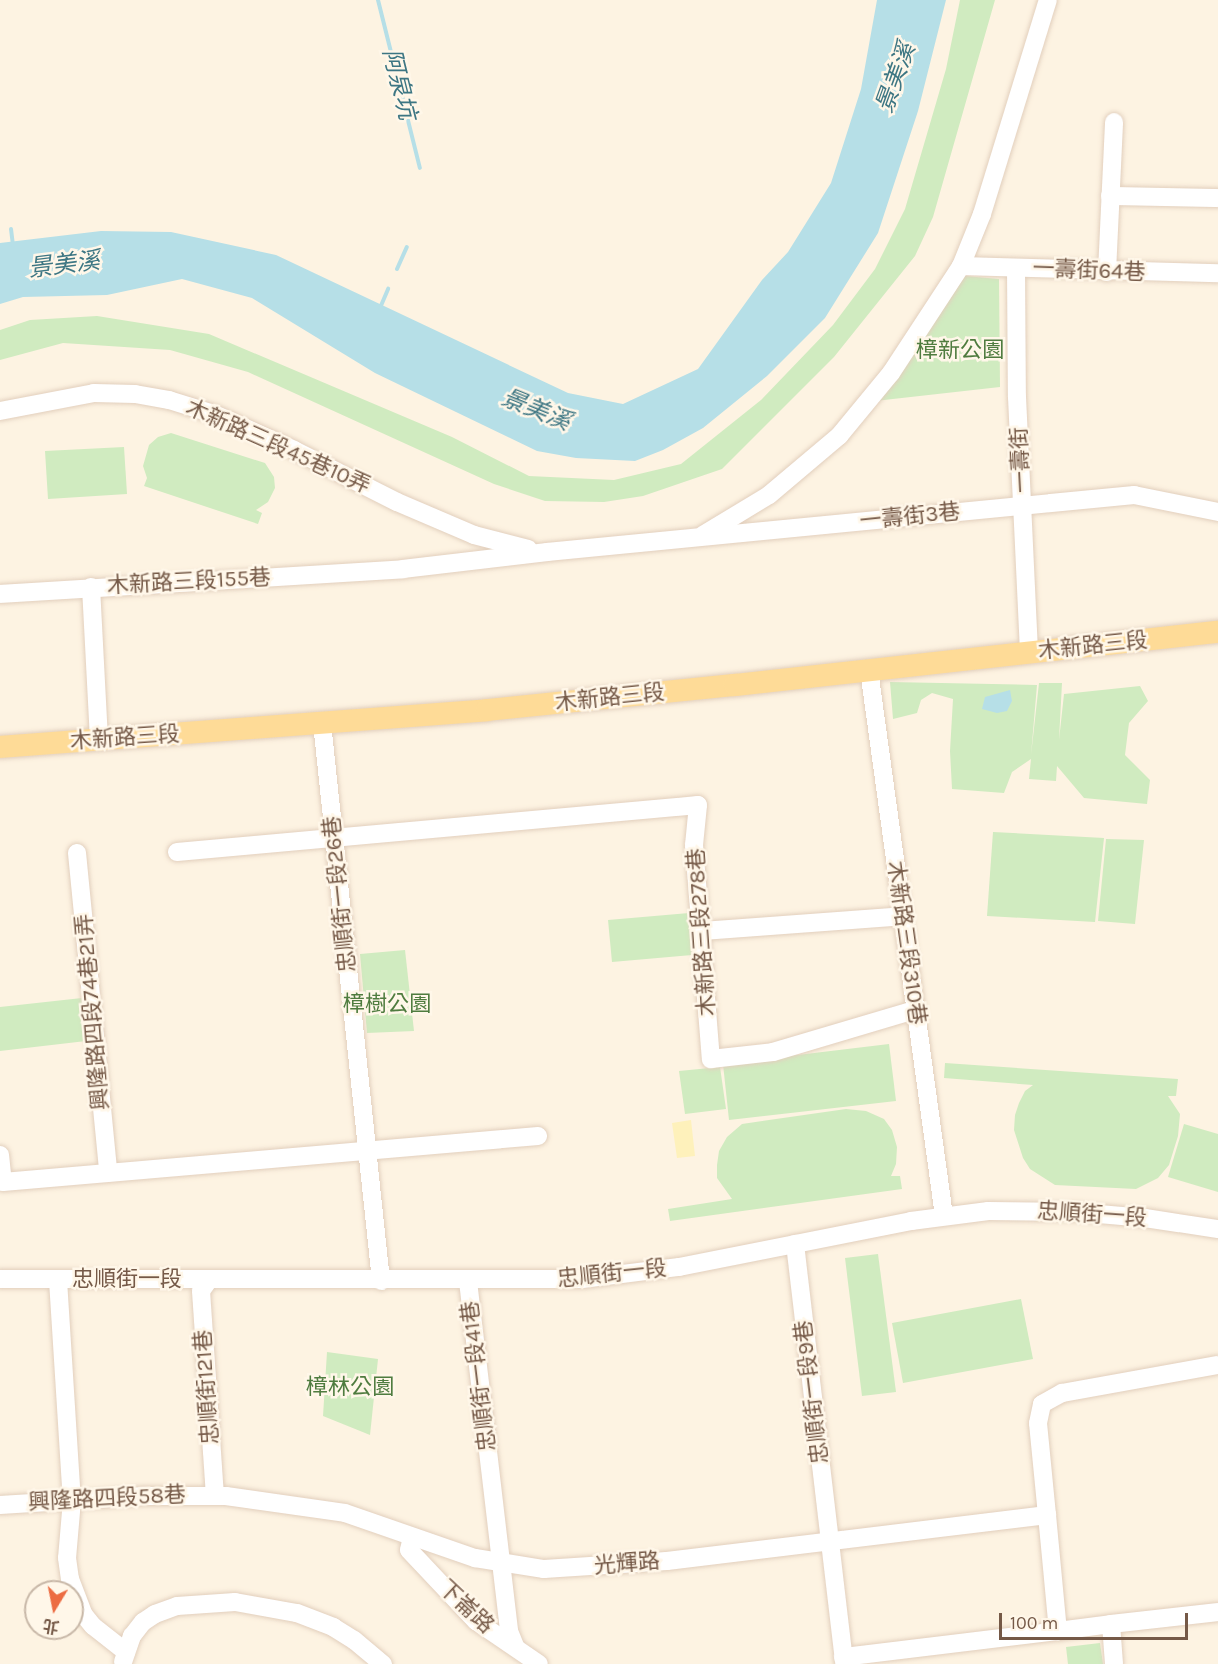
<!DOCTYPE html>
<html>
<head>
<meta charset="utf-8">
<style>
  body { margin:0 }
  #map { position:relative; width:1218px; height:1664px; overflow:hidden; background:#fdf3e2; font-family:Karla,"Noto Sans TC",sans-serif }
  div>[style] { position:absolute }
  .green>* { inset:0; background:#d0ebc0 }
  .sand>* { inset:0; background:#fef1bb }
  .water>* { inset:0; background:#b6dfe7 }
  .stream>* { height:4px; margin:-2px; padding:0 2px; transform-origin:2px; border-radius:2px; background:#b6dfe7 }
  .roads { filter:drop-shadow(0 0 2px #e2cfbd) drop-shadow(0 0 2px #e2cfbd) }
  .minor>* { height:18px; margin:-9px; padding:0 9px; transform-origin:9px; border-radius:9px; background:#fff }
  .major>* { height:22px; margin:-11px; padding:0 11px; transform-origin:11px; border-radius:11px; background:#fedb97 }
  span { translate:-50% -50%; white-space:nowrap; text-align:center; line-height:1.15; -webkit-text-stroke:5px #fff7e9; paint-order:stroke }
  .street-label { font-size:22px; color:#755947 }
  .park-label { font-size:22px; color:#4f7c3f }
  .water-label { font-size:24px; color:#3d7683; font-style:italic }
  .north { position:absolute; left:24px; top:1580px; width:60px; height:60px; box-sizing:border-box; background:#fff7e9; border:2px solid #c8b8a8; border-radius:50%; rotate:190deg; font-size:16px; font-weight:700; line-height:24px; text-align:center; color:#755947 }
  .north::after { content:''; display:block; margin:auto; width:21px; height:27px; background:#ec6c42; clip-path:polygon(50% 0,100% 100%,50% 72%,0 100%) }
  .scale { position:absolute; left:999px; top:1613px; width:189px; height:27px; box-sizing:border-box; border:3px solid #755947; border-top:0; padding-left:8px; font-size:18px; line-height:21px; white-space:nowrap; color:#755947; -webkit-text-stroke:4px #fff7e9; paint-order:stroke }
</style>
</head>
<body>
<div id="map">
  <div class="green">
    <div style="clip-path:polygon(960px 0,995px 0,933px 217px,915px 256px,834px 357px,722px 469px,643px 496px,604px 502px,545px 501px,494px 484px,248px 372px,170px 350px,63px 343px,0 360px,0 330px,30px 320px,97px 316px,209px 334px,452px 437px,529px 476px,614px 480px,681px 464px,761px 400px,833px 325px,875px 269px,905px 209px,946px 69px)"></div>
    <div style="clip-path:polygon(965px 276px,999px 279px,1000px 387px,875px 401px)"></div>
    <div style="clip-path:polygon(171px 433px,265px 463px,274px 477px,275px 488px,268px 502px,256px 510px,262px 513px,258px 524px,144px 486px,147px 478px,143px 466px,149px 445px,158px 437px)"></div>
    <div style="clip-path:polygon(124px 447px,127px 494px,48px 499px,45px 451px)"></div>
    <div style="clip-path:polygon(890px 682px,1037px 685px,1031px 755px,1039px 683px,1062px 683px,1059px 740px,1064px 694px,1140px 686px,1148px 701px,1129px 723px,1125px 755px,1150px 780px,1147px 804px,1084px 798px,1057px 766px,1056px 781px,1029px 779px,1031px 759px,1012px 772px,1004px 793px,952px 789px,950px 751px,953px 699px,932px 693px,921px 700px,917px 713px,893px 719px)"></div>
    <div style="clip-path:polygon(993px 832px,1104px 838px,1095px 922px,987px 916px)"></div>
    <div style="clip-path:polygon(1106px 839px,1144px 840px,1135px 924px,1098px 921px)"></div>
    <div style="clip-path:polygon(689px 913px,692px 955px,612px 962px,608px 920px)"></div>
    <div style="clip-path:polygon(405px 950px,414px 1031px,367px 1033px,360px 954px)"></div>
    <div style="clip-path:polygon(82px 998px,86px 1041px,0 1051px,0 1007px)"></div>
    <div style="clip-path:polygon(889px 1044px,896px 1101px,729px 1120px,723px 1064px)"></div>
    <div style="clip-path:polygon(945px 1063px,1178px 1079px,1176px 1096px,1168px 1096px,1180px 1114px,1178px 1136px,1169px 1165px,1158px 1178px,1136px 1189px,1055px 1185px,1030px 1169px,1023px 1158px,1014px 1130px,1015px 1115px,1019px 1103px,1025px 1091px,1033px 1085px,944px 1078px)"></div>
    <div style="clip-path:polygon(720px 1067px,726px 1109px,685px 1114px,679px 1071px)"></div>
    <div style="clip-path:polygon(846px 1109px,866px 1111px,884px 1119px,892px 1130px,897px 1147px,896px 1164px,891px 1176px,900px 1176px,902px 1189px,670px 1221px,668px 1209px,732px 1199px,717px 1178px,717px 1165px,719px 1151px,727px 1137px,742px 1124px)"></div>
    <div style="clip-path:polygon(1184px 1124px,1218px 1134px,1218px 1192px,1168px 1177px)"></div>
    <div style="clip-path:polygon(878px 1254px,896px 1392px,862px 1396px,845px 1258px)"></div>
    <div style="clip-path:polygon(1021px 1299px,1033px 1359px,903px 1383px,892px 1323px)"></div>
    <div style="clip-path:polygon(327px 1352px,378px 1359px,370px 1435px,323px 1416px)"></div>
    <div style="clip-path:polygon(1100px 1643px,1103px 1664px,1068px 1664px,1066px 1647px)"></div>
  </div>
  <div class="sand">
    <div style="clip-path:polygon(691px 1120px,695px 1156px,677px 1158px,672px 1123px)"></div>
  </div>
  <div class="water">
    <div style="clip-path:polygon(877px 0,946px 0,918px 111px,878px 233px,825px 318px,767px 376px,703px 428px,663px 450px,635px 461px,576px 458px,537px 451px,375px 373px,252px 298px,182px 279px,107px 295px,23px 297px,0 304px,0 243px,101px 231px,171px 232px,276px 255px,568px 393px,623px 404px,698px 369px,762px 280px,788px 252px,831px 183px,861px 89px)"></div>
    <div style="clip-path:polygon(1010px 690px,1012px 701px,1007px 711px,997px 713px,982px 709px,985px 697px)"></div>
  </div>
  <div class="stream">
    <div style="left:378px;top:0;width:173px;rotate:76deg"></div>
    <div style="left:11px;top:229px;width:17px;rotate:83deg"></div>
    <div style="left:397px;top:269px;width:24px;rotate:-66deg"></div>
    <div style="left:380px;top:308px;width:21px;rotate:-67deg"></div>
  </div>
  <div class="roads">
    <div class="minor">
      <div style="left:1110px;top:196px;width:108px;rotate:1.1deg"></div>
      <div style="left:961px;top:266px;width:257px;rotate:1.6deg"></div>
      <div style="left:1016px;top:268px;width:129px;rotate:89.6deg"></div>
      <div style="left:1017px;top:397px;width:256px;rotate:87.3deg"></div>
      <div style="left:1107px;top:272px;width:150px;rotate:-87.3deg"></div>
      <div style="left:0;top:411px;width:96px;rotate:-10.8deg"></div>
      <div style="left:94px;top:393px;width:41px;rotate:1.4deg"></div>
      <div style="left:135px;top:394px;width:35px;rotate:10deg"></div>
      <div style="left:169px;top:400px;width:47px;rotate:17.3deg"></div>
      <div style="left:214px;top:414px;width:88px;rotate:24.2deg"></div>
      <div style="left:294px;top:450px;width:115px;rotate:26.8deg"></div>
      <div style="left:397px;top:502px;width:84px;rotate:23.2deg"></div>
      <div style="left:474px;top:535px;width:56px;rotate:14.5deg"></div>
      <div style="left:703px;top:535px;width:77px;rotate:-31.2deg"></div>
      <div style="left:769px;top:495px;width:92px;rotate:-40.1deg"></div>
      <div style="left:839px;top:436px;width:82px;rotate:-50.5deg"></div>
      <div style="left:891px;top:373px;width:128px;rotate:-56.8deg"></div>
      <div style="left:961px;top:266px;width:56px;rotate:-68deg"></div>
      <div style="left:982px;top:214px;width:224px;rotate:-72.9deg"></div>
      <div style="left:91px;top:587px;width:153px;rotate:87deg"></div>
      <div style="left:0;top:594px;width:404px;rotate:-3.5deg"></div>
      <div style="left:403px;top:569px;width:145px;rotate:-6.7deg"></div>
      <div style="left:547px;top:552px;width:590px;rotate:-5.55deg"></div>
      <div style="left:1134px;top:495px;width:86px;rotate:11.4deg"></div>
      <div style="left:869px;top:670px;width:551px;rotate:82.18deg"></div>
      <div style="left:322px;top:723px;width:561px;rotate:83.96deg"></div>
      <div style="left:177px;top:852px;width:523px;rotate:-5.15deg"></div>
      <div style="left:698px;top:805px;width:40px;rotate:95.7deg"></div>
      <div style="left:694px;top:845px;width:215px;rotate:85.5deg"></div>
      <div style="left:711px;top:1059px;width:62px;rotate:-6.4deg"></div>
      <div style="left:773px;top:1052px;width:148px;rotate:-16.5deg"></div>
      <div style="left:77px;top:853px;width:321px;rotate:84.4deg"></div>
      <div style="left:701px;top:931px;width:203px;rotate:-4.2deg"></div>
      <div style="left:0;top:1155px;width:27px;rotate:84deg"></div>
      <div style="left:3px;top:1182px;width:537px;rotate:-4.91deg"></div>
      <div style="left:795px;top:1244px;width:423px;rotate:83.3deg"></div>
      <div style="left:0;top:1279px;width:582px"></div>
      <div style="left:582px;top:1279px;width:98px;rotate:-7.1deg"></div>
      <div style="left:679px;top:1267px;width:237px;rotate:-11.2deg"></div>
      <div style="left:911px;top:1221px;width:78px;rotate:-7.4deg"></div>
      <div style="left:988px;top:1211px;width:88px;rotate:0.7deg"></div>
      <div style="left:1076px;top:1212px;width:69px;rotate:5deg"></div>
      <div style="left:1145px;top:1218px;width:74px;rotate:8.6deg"></div>
      <div style="left:58px;top:1280px;width:220px;rotate:86.4deg"></div>
      <div style="left:72px;top:1500px;width:58px;rotate:94.9deg"></div>
      <div style="left:67px;top:1558px;width:21px;rotate:82deg"></div>
      <div style="left:70px;top:1579px;width:39px;rotate:69deg"></div>
      <div style="left:84px;top:1615px;width:14px;rotate:51deg"></div>
      <div style="left:93px;top:1626px;width:42px;rotate:38.2deg"></div>
      <div style="left:208px;top:1281px;width:12px;rotate:125deg"></div>
      <div style="left:201px;top:1291px;width:204px;rotate:86.1deg"></div>
      <div style="left:468px;top:1281px;width:352px;rotate:83.3deg"></div>
      <div style="left:509px;top:1631px;width:16px;rotate:68deg"></div>
      <div style="left:0;top:1505px;width:145px;rotate:-3.6deg"></div>
      <div style="left:145px;top:1496px;width:81px"></div>
      <div style="left:226px;top:1496px;width:120px;rotate:8.1deg"></div>
      <div style="left:345px;top:1513px;width:138px;rotate:19.1deg"></div>
      <div style="left:475px;top:1558px;width:70px;rotate:9.1deg"></div>
      <div style="left:544px;top:1569px;width:123px;rotate:-3.7deg"></div>
      <div style="left:667px;top:1561px;width:383px;rotate:-6.9deg"></div>
      <div style="left:1047px;top:1515px;width:117px;rotate:84.6deg"></div>
      <div style="left:1058px;top:1631px;width:53px;rotate:-7.5deg"></div>
      <div style="left:1111px;top:1624px;width:40px;rotate:85.7deg"></div>
      <div style="left:1047px;top:1515px;width:92px;rotate:-95.6deg"></div>
      <div style="left:1038px;top:1423px;width:19px;rotate:-78deg"></div>
      <div style="left:1042px;top:1404px;width:23px;rotate:-29deg"></div>
      <div style="left:1062px;top:1393px;width:158px;rotate:-10.2deg"></div>
      <div style="left:412px;top:1537px;width:13px;rotate:103deg"></div>
      <div style="left:409px;top:1550px;width:98px;rotate:46.7deg"></div>
      <div style="left:476px;top:1621px;width:76px;rotate:34.3deg"></div>
      <div style="left:1111px;top:1624px;width:108px;rotate:-6.4deg"></div>
      <div style="left:843px;top:1657px;width:217px;rotate:-6.9deg"></div>
      <div style="left:123px;top:1662px;width:28px;rotate:-71deg"></div>
      <div style="left:132px;top:1636px;width:18px;rotate:-52deg"></div>
      <div style="left:143px;top:1622px;width:14px;rotate:-34deg"></div>
      <div style="left:155px;top:1614px;width:23px;rotate:-20deg"></div>
      <div style="left:177px;top:1606px;width:58px;rotate:-3.9deg"></div>
      <div style="left:235px;top:1602px;width:63px;rotate:10.1deg"></div>
      <div style="left:297px;top:1613px;width:39px;rotate:21deg"></div>
      <div style="left:333px;top:1627px;width:25px;rotate:32deg"></div>
      <div style="left:354px;top:1640px;width:38px;rotate:40deg"></div>
    </div>
    <div class="major">
      <div style="left:0;top:747px;width:488px;rotate:-4.3deg"></div>
      <div style="left:487px;top:710px;width:249px;rotate:-5.8deg"></div>
      <div style="left:735px;top:685px;width:486px;rotate:-6.3deg"></div>
    </div>
  </div>
  <div class="street-label">
    <span style="left:1089px;top:271px;rotate:2deg">一壽街64巷</span>
    <span style="left:278px;top:447px;rotate:24deg">木新路三段45巷10弄</span>
    <span style="left:1021px;top:460px;rotate:-93deg">一壽街</span>
    <span style="left:910px;top:517px;rotate:-6deg">一壽街3巷</span>
    <span style="left:189px;top:582px;rotate:-3deg">木新路三段155巷</span>
    <span style="left:1093px;top:646px;rotate:-6deg">木新路三段</span>
    <span style="left:610px;top:698px;rotate:-6deg">木新路三段</span>
    <span style="left:125px;top:738px;rotate:-4deg">木新路三段</span>
    <span style="left:340px;top:894px;rotate:-96deg">忠順街一段26巷</span>
    <span style="left:702px;top:932px;rotate:-94deg">木新路三段278巷</span>
    <span style="left:906px;top:943px;rotate:82deg">木新路三段310巷</span>
    <span style="left:93px;top:1012px;rotate:-95deg">興隆路四段74巷21弄</span>
    <span style="left:1092px;top:1215px;rotate:4deg">忠順街一段</span>
    <span style="left:612px;top:1274px;rotate:-6deg">忠順街一段</span>
    <span style="left:127px;top:1280px">忠順街一段</span>
    <span style="left:479px;top:1376px;rotate:-97deg">忠順街一段41巷</span>
    <span style="left:207px;top:1387px;rotate:-94deg">忠順街121巷</span>
    <span style="left:812px;top:1392px;rotate:-97deg">忠順街一段9巷</span>
    <span style="left:107px;top:1499px;rotate:-3deg">興隆路四段58巷</span>
    <span style="left:627px;top:1564px;rotate:-5deg">光輝路</span>
    <span style="left:466px;top:1607px;rotate:43deg">下崙路</span>
  </div>
  <div class="park-label">
    <span style="left:960px;top:351px">樟新公園</span>
    <span style="left:387px;top:1005px">樟樹公園</span>
    <span style="left:350px;top:1388px">樟林公園</span>
  </div>
  <div class="water-label">
    <span style="left:896px;top:78px;rotate:-70deg">景美溪</span>
    <span style="left:399px;top:84px;rotate:76deg">阿泉坑</span>
    <span style="left:64px;top:265px;rotate:-7deg">景美溪</span>
    <span style="left:536px;top:410px;rotate:22deg">景美溪</span>
  </div>
  <div class="north">北</div>
  <div class="scale">100 m</div>
</div>
</body>
</html>
